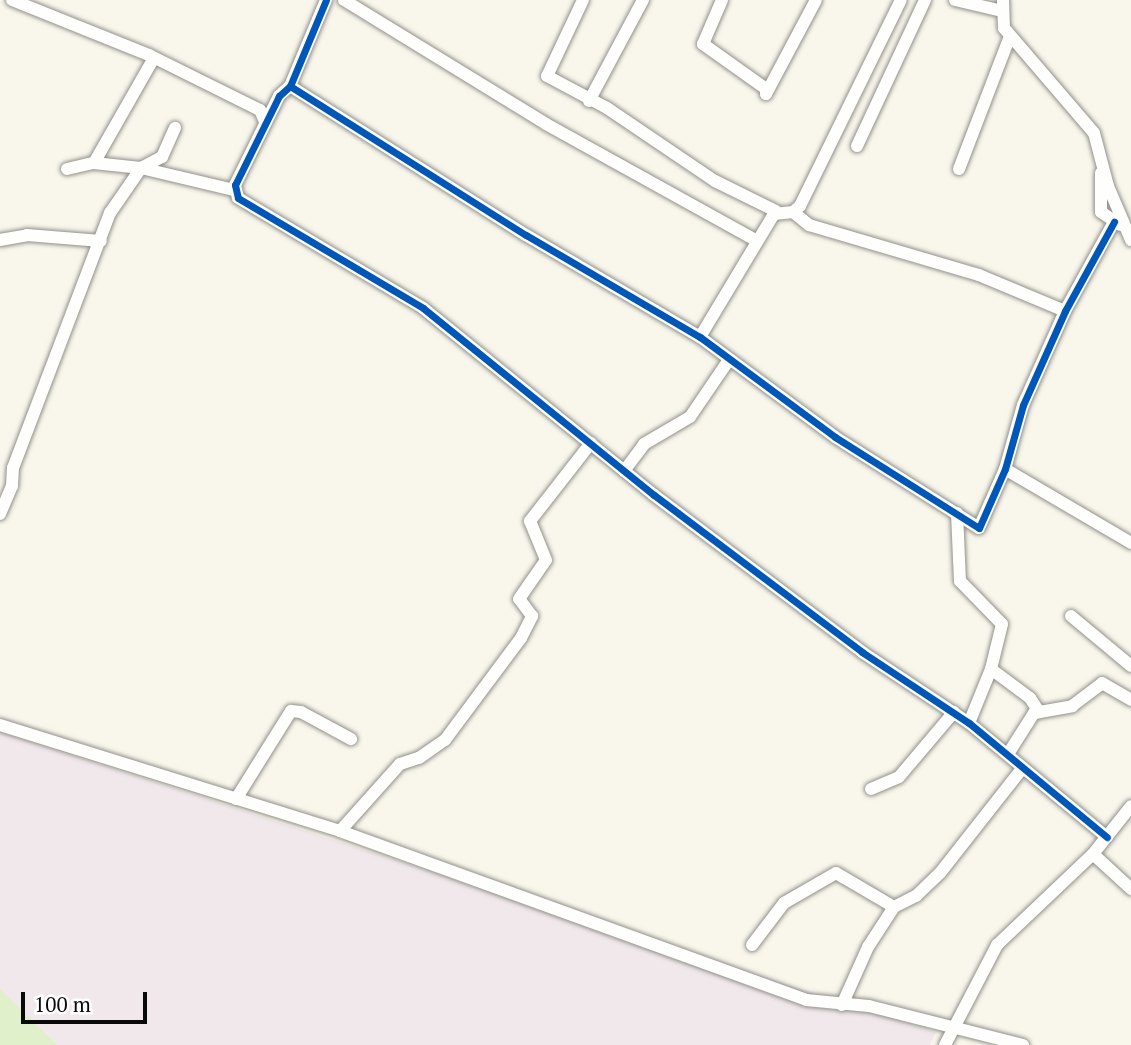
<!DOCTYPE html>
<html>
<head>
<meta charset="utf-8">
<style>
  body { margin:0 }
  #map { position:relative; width:1131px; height:1045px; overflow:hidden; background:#f9f7ec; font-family:"PT Serif",serif }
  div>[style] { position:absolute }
  .industrial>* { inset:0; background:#f0e8eb }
  .green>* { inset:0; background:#e0f0ca }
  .roads { filter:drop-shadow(0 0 2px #91908b) drop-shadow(0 0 2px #91908b) }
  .minor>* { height:12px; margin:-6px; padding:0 6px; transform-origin:6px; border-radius:6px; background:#fefefc }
  .cycleway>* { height:7px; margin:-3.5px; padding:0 3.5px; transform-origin:3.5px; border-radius:3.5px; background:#0057b8 }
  span { translate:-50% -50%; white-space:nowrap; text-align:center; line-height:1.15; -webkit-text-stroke:7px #fff; paint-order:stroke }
  .scale { position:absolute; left:21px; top:992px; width:126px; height:32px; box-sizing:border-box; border:4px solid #090909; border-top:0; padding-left:9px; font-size:21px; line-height:24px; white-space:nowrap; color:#090909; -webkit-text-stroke:5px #fff; paint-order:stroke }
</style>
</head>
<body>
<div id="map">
  <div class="industrial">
    <div style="clip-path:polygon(0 732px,470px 884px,936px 1032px,930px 1045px,0 1045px)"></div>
  </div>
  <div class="green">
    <div style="clip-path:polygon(0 989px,57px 1045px,0 1045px)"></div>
  </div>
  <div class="roads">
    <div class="minor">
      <div style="left:12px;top:0;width:148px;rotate:21.9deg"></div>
      <div style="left:149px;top:55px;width:124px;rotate:26.4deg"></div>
      <div style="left:260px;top:110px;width:13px;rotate:67deg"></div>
      <div style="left:326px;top:0;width:93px;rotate:112.7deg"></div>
      <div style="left:290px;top:86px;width:15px;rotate:138deg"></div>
      <div style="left:279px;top:96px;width:99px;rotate:116.3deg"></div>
      <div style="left:235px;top:185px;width:13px;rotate:77deg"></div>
      <div style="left:238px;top:198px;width:215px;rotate:30.7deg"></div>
      <div style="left:423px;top:308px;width:297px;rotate:39deg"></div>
      <div style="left:654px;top:495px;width:261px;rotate:37deg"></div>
      <div style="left:862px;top:652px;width:128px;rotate:33.6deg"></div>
      <div style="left:969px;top:723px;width:179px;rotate:39.6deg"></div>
      <div style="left:344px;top:0;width:237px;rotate:31.5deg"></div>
      <div style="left:546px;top:124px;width:241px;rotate:29deg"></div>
      <div style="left:583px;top:0;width:84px;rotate:115.3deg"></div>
      <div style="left:547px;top:76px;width:68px;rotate:28.1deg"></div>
      <div style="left:607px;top:108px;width:130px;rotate:34.1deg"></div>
      <div style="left:715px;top:181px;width:68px;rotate:26.2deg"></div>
      <div style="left:722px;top:0;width:48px;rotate:113.4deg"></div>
      <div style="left:703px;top:44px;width:77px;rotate:35.5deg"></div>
      <div style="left:766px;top:89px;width:5px;rotate:90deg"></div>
      <div style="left:766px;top:94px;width:106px;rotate:-62deg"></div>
      <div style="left:955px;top:0;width:48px;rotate:13.2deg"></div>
      <div style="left:1003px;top:0;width:28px;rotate:88deg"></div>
      <div style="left:1004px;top:28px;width:138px;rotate:49.4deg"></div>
      <div style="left:1094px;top:133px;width:55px;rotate:75.2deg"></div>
      <div style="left:1108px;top:186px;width:59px;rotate:66.9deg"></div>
      <div style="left:290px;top:86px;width:279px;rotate:32.3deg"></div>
      <div style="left:526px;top:235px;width:202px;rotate:30.4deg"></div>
      <div style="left:700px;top:337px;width:168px;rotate:36.5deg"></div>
      <div style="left:835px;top:437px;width:170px;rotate:32.3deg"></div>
      <div style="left:979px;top:528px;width:64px;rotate:-66.2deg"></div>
      <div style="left:1005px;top:469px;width:66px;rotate:-74.3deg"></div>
      <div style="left:1023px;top:405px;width:103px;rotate:-65.9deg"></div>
      <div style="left:1065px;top:311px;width:102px;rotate:-61.2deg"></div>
      <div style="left:589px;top:101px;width:115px;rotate:-61.9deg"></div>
      <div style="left:857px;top:146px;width:161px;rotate:-65deg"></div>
      <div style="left:94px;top:163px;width:47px;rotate:6.1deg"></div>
      <div style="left:141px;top:168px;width:96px;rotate:13.3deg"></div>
      <div style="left:67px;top:169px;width:28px;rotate:-13deg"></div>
      <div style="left:94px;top:163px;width:121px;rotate:-60.3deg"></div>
      <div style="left:959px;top:169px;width:142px;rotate:-69deg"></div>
      <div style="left:1101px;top:173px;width:39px;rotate:90deg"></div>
      <div style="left:1101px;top:212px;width:23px;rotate:34deg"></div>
      <div style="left:793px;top:212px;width:21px;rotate:39deg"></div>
      <div style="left:809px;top:225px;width:177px;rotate:16.4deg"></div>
      <div style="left:979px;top:275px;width:93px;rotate:22.7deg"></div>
      <div style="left:0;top:240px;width:27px;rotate:-10deg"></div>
      <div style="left:27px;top:235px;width:74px;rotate:4.6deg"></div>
      <div style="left:700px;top:337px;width:144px;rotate:-59deg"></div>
      <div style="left:774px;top:214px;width:19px;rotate:-6deg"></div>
      <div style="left:793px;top:212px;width:9px;rotate:-41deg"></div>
      <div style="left:800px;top:206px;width:229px;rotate:-63.9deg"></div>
      <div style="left:1005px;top:469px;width:146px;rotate:30.4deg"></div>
      <div style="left:624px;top:471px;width:34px;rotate:-53deg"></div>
      <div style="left:644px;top:444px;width:53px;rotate:-30.4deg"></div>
      <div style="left:690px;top:417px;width:68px;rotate:-55.8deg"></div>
      <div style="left:957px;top:513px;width:68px;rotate:87.5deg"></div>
      <div style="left:960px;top:581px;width:60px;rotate:45.7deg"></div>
      <div style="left:1002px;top:624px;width:46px;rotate:103.7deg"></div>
      <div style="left:991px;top:669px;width:49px;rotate:36.6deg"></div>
      <div style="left:1030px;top:698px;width:17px;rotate:57deg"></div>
      <div style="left:0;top:514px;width:30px;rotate:-67deg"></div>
      <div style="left:12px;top:486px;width:18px;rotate:-87deg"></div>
      <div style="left:13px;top:468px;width:273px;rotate:-69.2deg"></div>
      <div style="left:110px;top:213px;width:55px;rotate:-55.4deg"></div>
      <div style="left:141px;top:168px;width:24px;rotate:-28deg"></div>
      <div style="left:162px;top:157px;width:32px;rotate:-66deg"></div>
      <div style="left:1071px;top:616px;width:78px;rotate:39.8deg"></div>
      <div style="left:969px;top:723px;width:58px;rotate:-67.8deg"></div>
      <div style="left:0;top:725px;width:356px;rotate:17.3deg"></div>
      <div style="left:340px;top:831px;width:496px;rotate:19.9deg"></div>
      <div style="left:806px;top:1000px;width:63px;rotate:5.4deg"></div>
      <div style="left:869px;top:1006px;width:159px;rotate:14.2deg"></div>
      <div style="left:1008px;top:754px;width:49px;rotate:-57.6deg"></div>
      <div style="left:1034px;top:713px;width:39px;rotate:-10deg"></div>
      <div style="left:1072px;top:706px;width:38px;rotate:-37deg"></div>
      <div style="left:1102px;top:683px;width:34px;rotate:30deg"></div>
      <div style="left:871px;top:789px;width:30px;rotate:-23deg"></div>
      <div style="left:899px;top:777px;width:85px;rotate:-49.8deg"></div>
      <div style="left:236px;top:799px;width:104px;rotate:-58deg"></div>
      <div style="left:291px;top:711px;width:10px;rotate:6deg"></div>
      <div style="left:301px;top:712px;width:57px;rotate:28.4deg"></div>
      <div style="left:340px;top:831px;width:90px;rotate:-48.2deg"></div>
      <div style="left:400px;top:764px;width:20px;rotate:-18deg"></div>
      <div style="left:419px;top:758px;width:32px;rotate:-35deg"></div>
      <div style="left:445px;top:740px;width:127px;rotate:-53.3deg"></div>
      <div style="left:521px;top:638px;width:25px;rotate:-63deg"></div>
      <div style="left:532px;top:616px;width:21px;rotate:-127deg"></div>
      <div style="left:519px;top:599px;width:47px;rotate:-55.3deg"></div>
      <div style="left:546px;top:560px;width:42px;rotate:-112.3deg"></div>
      <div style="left:530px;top:521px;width:99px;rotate:-52deg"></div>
      <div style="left:1093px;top:854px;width:52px;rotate:42.6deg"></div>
      <div style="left:752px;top:945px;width:53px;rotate:-52.7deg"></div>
      <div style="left:784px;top:903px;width:60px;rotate:-30deg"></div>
      <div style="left:836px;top:873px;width:67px;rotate:30.4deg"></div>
      <div style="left:842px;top:1005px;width:64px;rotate:-65.9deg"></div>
      <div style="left:868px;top:947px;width:48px;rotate:-57deg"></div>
      <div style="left:894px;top:907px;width:25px;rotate:-27deg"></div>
      <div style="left:916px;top:896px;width:33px;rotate:-44deg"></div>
      <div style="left:940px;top:873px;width:131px;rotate:-51.8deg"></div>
      <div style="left:945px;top:1045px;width:113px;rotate:-62.5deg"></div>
      <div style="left:997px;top:945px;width:132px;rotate:-43.5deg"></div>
      <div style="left:1093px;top:854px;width:61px;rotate:-51.6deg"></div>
    </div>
  </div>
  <div class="cycleway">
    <div style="left:326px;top:0;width:93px;rotate:112.7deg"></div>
    <div style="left:290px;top:86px;width:15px;rotate:138deg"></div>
    <div style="left:279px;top:96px;width:99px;rotate:116.3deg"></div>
    <div style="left:235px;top:185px;width:13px;rotate:77deg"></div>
    <div style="left:238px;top:198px;width:215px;rotate:30.7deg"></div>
    <div style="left:423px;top:308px;width:297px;rotate:39deg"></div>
    <div style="left:654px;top:495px;width:261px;rotate:37deg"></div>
    <div style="left:862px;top:652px;width:128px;rotate:33.6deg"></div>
    <div style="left:969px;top:723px;width:179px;rotate:39.6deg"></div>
    <div style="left:290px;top:86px;width:279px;rotate:32.3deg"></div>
    <div style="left:526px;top:235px;width:202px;rotate:30.4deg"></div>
    <div style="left:700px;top:337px;width:168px;rotate:36.5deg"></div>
    <div style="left:835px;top:437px;width:170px;rotate:32.3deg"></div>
    <div style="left:979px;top:528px;width:64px;rotate:-66.2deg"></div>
    <div style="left:1005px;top:469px;width:66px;rotate:-74.3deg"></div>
    <div style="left:1023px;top:405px;width:103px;rotate:-65.9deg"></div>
    <div style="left:1065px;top:311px;width:102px;rotate:-61.2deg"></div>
  </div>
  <div class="scale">100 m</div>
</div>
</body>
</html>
